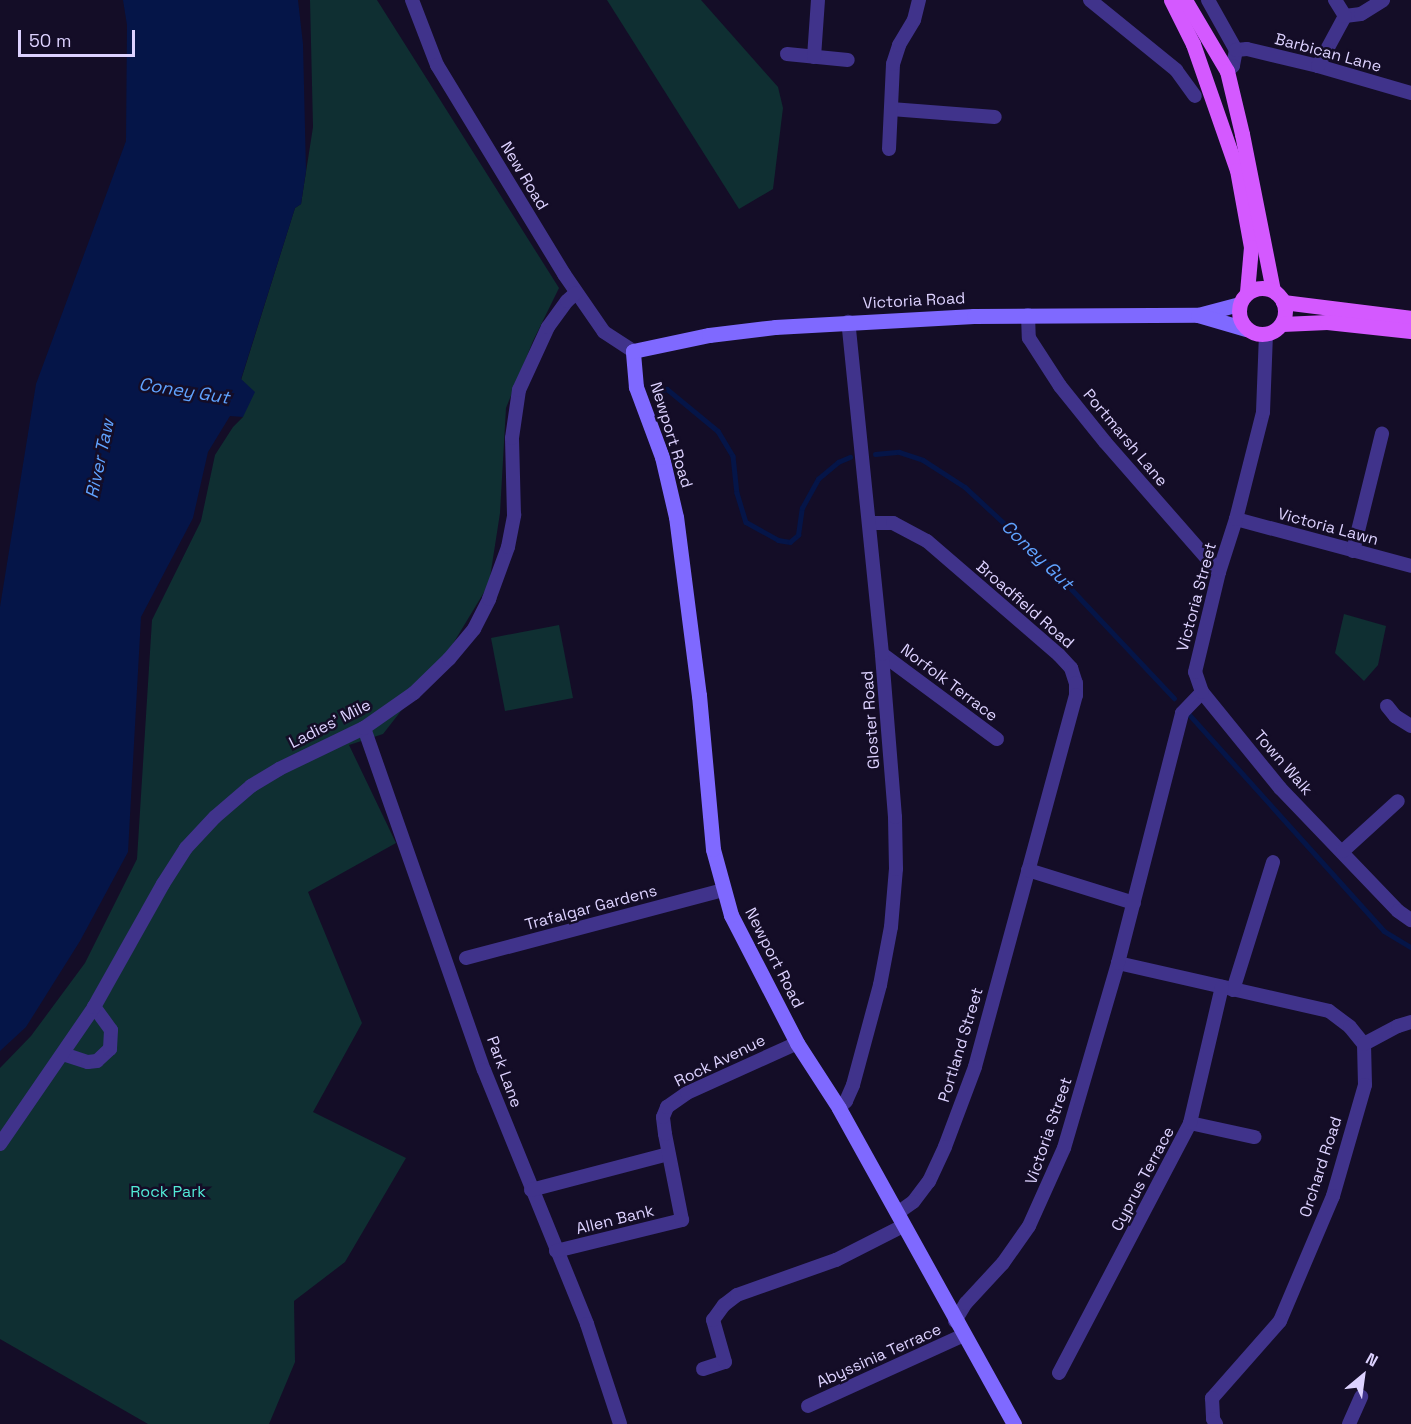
<!DOCTYPE html>
<html>
<head>
<meta charset="utf-8">
<style>
  body { margin:0 }
  #map { position:relative; width:1411px; height:1424px; overflow:hidden; background:#140d27; font-family:"Space Grotesk",sans-serif }
  div>[style] { position:absolute }
  .green>* { inset:0; background:#0f2f32 }
  .water>* { inset:0; background:#051548 }
  .stream>* { height:4.5px; margin:-2.25px; padding:0 2.25px; transform-origin:2.25px; border-radius:2.25px; background:#051548 }
  .street>* { height:14px; margin:-7px; padding:0 7px; transform-origin:7px; border-radius:7px; background:#40338b }
  .secondary>* { height:15px; margin:-7.5px; padding:0 7.5px; transform-origin:7.5px; border-radius:7.5px; background:#7f69ff }
  .primary>* { height:15px; margin:-7.5px; padding:0 7.5px; transform-origin:7.5px; border-radius:7.5px; background:#d459ff }
  .primary>.ring { margin:-7.5px; padding:0; box-sizing:content-box; background:none; border:15px solid #d459ff; border-radius:50% }
  span { translate:-50% -50%; white-space:nowrap; text-align:center; line-height:1.15; -webkit-text-stroke:5px #140d27; paint-order:stroke }
  .street-label { font-size:16px; color:#ddd2ff }
  .park-label { font-size:16px; color:#52ebd7 }
  .water-label { font-size:18px; color:#60a3ff; font-style:italic }
  .north { position:absolute; left:1333px; top:1346px; width:60px; height:60px; -webkit-text-stroke:4px #140d27; paint-order:stroke; rotate:29deg; font-size:16px; font-weight:700; line-height:24px; text-align:center; color:#ddd2ff }
  .north::after { content:''; display:block; margin:auto; width:21px; height:27px; background:#ddd2ff; clip-path:polygon(50% 0,100% 100%,50% 72%,0 100%) }
  .scale { position:absolute; left:18px; top:30px; width:117px; height:27px; box-sizing:border-box; border:3px solid #ddd2ff; border-top:0; padding-left:8px; font-size:18px; line-height:21px; white-space:nowrap; color:#ddd2ff; -webkit-text-stroke:4px #140d27; paint-order:stroke }
</style>
</head>
<body>
<div id="map">
  <div class="green">
    <div style="clip-path:polygon(310px 0,377px 0,559px 288px,533px 341px,506px 408px,500px 513px,489px 584px,451px 647px,383px 734px,349px 745px,396px 843px,308px 892px,362px 1023px,313px 1112px,406px 1158px,345px 1262px,294px 1301px,295px 1362px,269px 1424px,148px 1424px,0 1339px,0 1068px,31px 1036px,85px 963px,137px 859px,152px 620px,201px 521px,215px 455px,233px 427px,243px 417px,244px 382px,241px 380px,295px 208px,301px 204px,313px 127px)"></div>
    <div style="clip-path:polygon(607px 0,701px 0,778px 87px,783px 108px,773px 189px,739px 209px)"></div>
    <div style="clip-path:polygon(1344px 614px,1386px 626px,1378px 665px,1364px 681px,1335px 653px)"></div>
    <div style="clip-path:polygon(559px 625px,573px 698px,505px 711px,491px 638px)"></div>
  </div>
  <div class="water">
    <div style="clip-path:polygon(123px 0,298px 0,303px 44px,306px 171px,301px 204px,295px 208px,241px 379px,255px 392px,243px 417px,230px 416px,208px 452px,193px 518px,141px 617px,128px 852px,80px 941px,26px 1027px,0 1051px,0 607px,36px 384px,126px 141px,127px 25px)"></div>
  </div>
  <div class="stream">
    <div style="left:658px;top:391px;width:9px;rotate:-13deg"></div>
    <div style="left:667px;top:389px;width:66px;rotate:39.5deg"></div>
    <div style="left:718px;top:431px;width:29px;rotate:59deg"></div>
    <div style="left:733px;top:456px;width:37px;rotate:84deg"></div>
    <div style="left:737px;top:493px;width:30px;rotate:73deg"></div>
    <div style="left:746px;top:522px;width:37px;rotate:29deg"></div>
    <div style="left:778px;top:540px;width:12px;rotate:9deg"></div>
    <div style="left:790px;top:542px;width:11px;rotate:-41deg"></div>
    <div style="left:798px;top:535px;width:27px;rotate:-82deg"></div>
    <div style="left:802px;top:508px;width:33px;rotate:-61deg"></div>
    <div style="left:818px;top:479px;width:26px;rotate:-40deg"></div>
    <div style="left:838px;top:462px;width:13px;rotate:-23deg"></div>
    <div style="left:875px;top:454px;width:24px;rotate:-5deg"></div>
    <div style="left:899px;top:452px;width:25px;rotate:18deg"></div>
    <div style="left:923px;top:460px;width:50px;rotate:32.7deg"></div>
    <div style="left:965px;top:487px;width:110px;rotate:42.8deg"></div>
    <div style="left:1046px;top:562px;width:187px;rotate:46.7deg"></div>
    <div style="left:1188px;top:713px;width:293px;rotate:48deg"></div>
    <div style="left:1384px;top:931px;width:31px;rotate:31deg"></div>
  </div>
  <div class="street">
    <div style="left:412px;top:0;width:70px;rotate:69deg"></div>
    <div style="left:437px;top:65px;width:245px;rotate:58.7deg"></div>
    <div style="left:564px;top:274px;width:70px;rotate:55.4deg"></div>
    <div style="left:604px;top:332px;width:35px;rotate:33deg"></div>
    <div style="left:1090px;top:0;width:111px;rotate:39.1deg"></div>
    <div style="left:1176px;top:70px;width:32px;rotate:54deg"></div>
    <div style="left:1208px;top:0;width:57px;rotate:60.8deg"></div>
    <div style="left:1236px;top:50px;width:16px;rotate:101deg"></div>
    <div style="left:1233px;top:66px;width:8px;rotate:140deg"></div>
    <div style="left:1345px;top:16px;width:16px;rotate:-7deg"></div>
    <div style="left:1361px;top:14px;width:26px;rotate:-32deg"></div>
    <div style="left:1236px;top:50px;width:11px;rotate:-5deg"></div>
    <div style="left:1247px;top:49px;width:73px;rotate:13.5deg"></div>
    <div style="left:1318px;top:66px;width:97px;rotate:16.2deg"></div>
    <div style="left:787px;top:54px;width:61px;rotate:5.6deg"></div>
    <div style="left:814px;top:57px;width:57px;rotate:-86deg"></div>
    <div style="left:1318px;top:66px;width:57px;rotate:-61.6deg"></div>
    <div style="left:1345px;top:16px;width:19px;rotate:-122deg"></div>
    <div style="left:891px;top:109px;width:104px;rotate:4.4deg"></div>
    <div style="left:889px;top:149px;width:85px;rotate:-87.3deg"></div>
    <div style="left:893px;top:64px;width:20px;rotate:-72deg"></div>
    <div style="left:899px;top:45px;width:29px;rotate:-59deg"></div>
    <div style="left:914px;top:20px;width:21px;rotate:-76deg"></div>
    <div style="left:1028px;top:315px;width:23px;rotate:88deg"></div>
    <div style="left:1029px;top:338px;width:57px;rotate:57.1deg"></div>
    <div style="left:1060px;top:386px;width:72px;rotate:51.2deg"></div>
    <div style="left:1105px;top:442px;width:173px;rotate:48.8deg"></div>
    <div style="left:1236px;top:519px;width:181px;rotate:15deg"></div>
    <div style="left:869px;top:523px;width:24px"></div>
    <div style="left:893px;top:523px;width:38px;rotate:28deg"></div>
    <div style="left:927px;top:541px;width:174px;rotate:40.8deg"></div>
    <div style="left:1059px;top:655px;width:18px;rotate:47deg"></div>
    <div style="left:1071px;top:668px;width:16px;rotate:72deg"></div>
    <div style="left:1076px;top:683px;width:12px;rotate:90deg"></div>
    <div style="left:1076px;top:695px;width:385px;rotate:105.2deg"></div>
    <div style="left:975px;top:1067px;width:85px;rotate:110.6deg"></div>
    <div style="left:945px;top:1147px;width:38px;rotate:115deg"></div>
    <div style="left:929px;top:1181px;width:26px;rotate:127deg"></div>
    <div style="left:913px;top:1202px;width:19px;rotate:145deg"></div>
    <div style="left:1353px;top:551px;width:121px;rotate:-76.1deg"></div>
    <div style="left:882px;top:654px;width:143px;rotate:36.5deg"></div>
    <div style="left:1202px;top:692px;width:124px;rotate:50.9deg"></div>
    <div style="left:1280px;top:788px;width:170px;rotate:46.2deg"></div>
    <div style="left:1398px;top:911px;width:16px;rotate:35deg"></div>
    <div style="left:1387px;top:706px;width:13px;rotate:51deg"></div>
    <div style="left:1395px;top:716px;width:19px;rotate:32deg"></div>
    <div style="left:364px;top:728px;width:362px;rotate:70.7deg"></div>
    <div style="left:484px;top:1070px;width:274px;rotate:67.9deg"></div>
    <div style="left:587px;top:1324px;width:105px;rotate:71.7deg"></div>
    <div style="left:1343px;top:851px;width:74px;rotate:-42.3deg"></div>
    <div style="left:1028px;top:870px;width:111px;rotate:17.3deg"></div>
    <div style="left:466px;top:958px;width:267px;rotate:-14.8deg"></div>
    <div style="left:1118px;top:963px;width:216px;rotate:12.8deg"></div>
    <div style="left:1329px;top:1011px;width:26px;rotate:37deg"></div>
    <div style="left:1350px;top:1027px;width:22px;rotate:51deg"></div>
    <div style="left:1364px;top:1044px;width:41px;rotate:88.6deg"></div>
    <div style="left:1365px;top:1085px;width:116px;rotate:106.1deg"></div>
    <div style="left:1333px;top:1196px;width:136px;rotate:113deg"></div>
    <div style="left:1280px;top:1321px;width:103px;rotate:131.4deg"></div>
    <div style="left:1212px;top:1398px;width:21px;rotate:87deg"></div>
    <div style="left:1213px;top:1419px;width:6px;rotate:59deg"></div>
    <div style="left:1233px;top:990px;width:134px;rotate:-72.6deg"></div>
    <div style="left:1364px;top:1044px;width:38px;rotate:-28deg"></div>
    <div style="left:1398px;top:1026px;width:14px;rotate:-17deg"></div>
    <div style="left:63px;top:1054px;width:26px;rotate:18deg"></div>
    <div style="left:88px;top:1062px;width:9px;rotate:-6deg"></div>
    <div style="left:97px;top:1061px;width:18px;rotate:-43deg"></div>
    <div style="left:110px;top:1049px;width:19px;rotate:-87deg"></div>
    <div style="left:111px;top:1030px;width:29px;rotate:-126deg"></div>
    <div style="left:839px;top:1108px;width:10px;rotate:-45deg"></div>
    <div style="left:846px;top:1101px;width:17px;rotate:-66deg"></div>
    <div style="left:853px;top:1085px;width:104px;rotate:-74.9deg"></div>
    <div style="left:880px;top:985px;width:59px;rotate:-79.3deg"></div>
    <div style="left:891px;top:927px;width:58px;rotate:-85.1deg"></div>
    <div style="left:896px;top:869px;width:52px;rotate:-91.1deg"></div>
    <div style="left:895px;top:817px;width:164px;rotate:-94.6deg"></div>
    <div style="left:882px;top:654px;width:334px;rotate:-95.8deg"></div>
    <div style="left:1190px;top:1123px;width:66px;rotate:12.3deg"></div>
    <div style="left:0;top:1144px;width:166px;rotate:-55.5deg"></div>
    <div style="left:94px;top:1007px;width:141px;rotate:-60.7deg"></div>
    <div style="left:163px;top:884px;width:43px;rotate:-57.4deg"></div>
    <div style="left:186px;top:848px;width:42px;rotate:-46.9deg"></div>
    <div style="left:215px;top:817px;width:48px;rotate:-40.7deg"></div>
    <div style="left:251px;top:786px;width:33px;rotate:-31deg"></div>
    <div style="left:279px;top:769px;width:94px;rotate:-25.8deg"></div>
    <div style="left:364px;top:728px;width:61px;rotate:-35deg"></div>
    <div style="left:414px;top:693px;width:49px;rotate:-44.2deg"></div>
    <div style="left:449px;top:659px;width:39px;rotate:-50deg"></div>
    <div style="left:474px;top:629px;width:34px;rotate:-63deg"></div>
    <div style="left:489px;top:599px;width:55px;rotate:-69.9deg"></div>
    <div style="left:508px;top:547px;width:33px;rotate:-79deg"></div>
    <div style="left:514px;top:515px;width:77px;rotate:-91.5deg"></div>
    <div style="left:512px;top:438px;width:49px;rotate:-81.7deg"></div>
    <div style="left:519px;top:390px;width:69px;rotate:-65.3deg"></div>
    <div style="left:548px;top:327px;width:32px;rotate:-54deg"></div>
    <div style="left:567px;top:301px;width:12px;rotate:-42deg"></div>
    <div style="left:531px;top:1190px;width:142px;rotate:-14.7deg"></div>
    <div style="left:556px;top:1251px;width:130px;rotate:-13.8deg"></div>
    <div style="left:682px;top:1220px;width:88px;rotate:-101.2deg"></div>
    <div style="left:665px;top:1134px;width:17px;rotate:-97deg"></div>
    <div style="left:663px;top:1117px;width:11px;rotate:-68deg"></div>
    <div style="left:667px;top:1107px;width:24px;rotate:-35deg"></div>
    <div style="left:687px;top:1093px;width:121px;rotate:-24.4deg"></div>
    <div style="left:955px;top:1321px;width:21px;rotate:-59deg"></div>
    <div style="left:966px;top:1303px;width:54px;rotate:-47.2deg"></div>
    <div style="left:1003px;top:1263px;width:45px;rotate:-54.9deg"></div>
    <div style="left:1029px;top:1226px;width:85px;rotate:-65.8deg"></div>
    <div style="left:1064px;top:1148px;width:193px;rotate:-73.7deg"></div>
    <div style="left:1118px;top:963px;width:258px;rotate:-75.6deg"></div>
    <div style="left:1182px;top:713px;width:29px;rotate:-46deg"></div>
    <div style="left:1202px;top:692px;width:21px;rotate:-109deg"></div>
    <div style="left:1195px;top:672px;width:103px;rotate:-76.5deg"></div>
    <div style="left:1219px;top:572px;width:56px;rotate:-72.2deg"></div>
    <div style="left:1236px;top:519px;width:110px;rotate:-75.8deg"></div>
    <div style="left:1263px;top:412px;width:78px;rotate:-87.8deg"></div>
    <div style="left:703px;top:1369px;width:23px;rotate:-18deg"></div>
    <div style="left:725px;top:1362px;width:44px;rotate:-105.9deg"></div>
    <div style="left:713px;top:1320px;width:19px;rotate:-54deg"></div>
    <div style="left:724px;top:1305px;width:16px;rotate:-38deg"></div>
    <div style="left:737px;top:1295px;width:105px;rotate:-19.5deg"></div>
    <div style="left:836px;top:1260px;width:75px;rotate:-26.9deg"></div>
    <div style="left:1059px;top:1373px;width:282px;rotate:-62.3deg"></div>
    <div style="left:1190px;top:1123px;width:140px;rotate:-76.8deg"></div>
    <div style="left:808px;top:1406px;width:171px;rotate:-24.5deg"></div>
    <div style="left:1349px;top:1424px;width:30px;rotate:-66deg"></div>
  </div>
  <div class="secondary">
    <div style="left:1198px;top:315px;width:42px;rotate:-15deg"></div>
    <div style="left:1014px;top:1424px;width:361px;rotate:-119deg"></div>
    <div style="left:839px;top:1108px;width:77px;rotate:-122.9deg"></div>
    <div style="left:797px;top:1043px;width:144px;rotate:-117.3deg"></div>
    <div style="left:731px;top:915px;width:68px;rotate:-105.3deg"></div>
    <div style="left:713px;top:849px;width:154px;rotate:-95.2deg"></div>
    <div style="left:699px;top:696px;width:180px;rotate:-97.3deg"></div>
    <div style="left:676px;top:517px;width:62px;rotate:-103.1deg"></div>
    <div style="left:662px;top:457px;width:75px;rotate:-110.4deg"></div>
    <div style="left:636px;top:387px;width:36px;rotate:-95deg"></div>
    <div style="left:633px;top:351px;width:78px;rotate:-11.9deg"></div>
    <div style="left:709px;top:335px;width:66px;rotate:-6.9deg"></div>
    <div style="left:775px;top:327px;width:199px;rotate:-3.2deg"></div>
    <div style="left:974px;top:316px;width:224px;rotate:-0.3deg"></div>
    <div style="left:1198px;top:315px;width:50px;rotate:16.3deg"></div>
  </div>
  <div class="primary">
    <div style="left:1171px;top:0;width:49px;rotate:63.4deg"></div>
    <div style="left:1193px;top:44px;width:133px;rotate:70.8deg"></div>
    <div style="left:1237px;top:170px;width:78px;rotate:79.7deg"></div>
    <div style="left:1251px;top:247px;width:45px;rotate:95.1deg"></div>
    <div style="left:1185px;top:0;width:82px;rotate:59.4deg"></div>
    <div style="left:1227px;top:71px;width:65px;rotate:76.6deg"></div>
    <div style="left:1242px;top:134px;width:159px;rotate:78.8deg"></div>
    <div class="ring" style="left:1239px;top:288px;width:31px;height:31px"></div>
    <div style="left:1283px;top:302px;width:129px;rotate:7.1deg"></div>
    <div style="left:1282px;top:324px;width:45px;rotate:-2.5deg"></div>
    <div style="left:1327px;top:322px;width:84px;rotate:6.1deg"></div>
  </div>
  <div class="street-label">
    <span style="left:1328px;top:53px;rotate:15deg">Barbican Lane</span>
    <span style="left:524px;top:176px;rotate:59deg">New Road</span>
    <span style="left:914px;top:301px;rotate:-3deg">Victoria Road</span>
    <span style="left:671px;top:435px;rotate:73deg">Newport Road</span>
    <span style="left:1125px;top:438px;rotate:50deg">Portmarsh Lane</span>
    <span style="left:1328px;top:527px;rotate:15deg">Victoria Lawn</span>
    <span style="left:1197px;top:597px;rotate:-75deg">Victoria Street</span>
    <span style="left:1025px;top:605px;rotate:41deg">Broadfield Road</span>
    <span style="left:949px;top:683px;rotate:37deg">Norfolk Terrace</span>
    <span style="left:871px;top:720px;rotate:-94deg">Gloster Road</span>
    <span style="left:330px;top:724px;rotate:-27deg">Ladies' Mile</span>
    <span style="left:1283px;top:763px;rotate:49deg">Town Walk</span>
    <span style="left:591px;top:908px;rotate:-15deg">Trafalgar Gardens</span>
    <span style="left:774px;top:958px;rotate:63deg">Newport Road</span>
    <span style="left:961px;top:1045px;rotate:-73deg">Portland Street</span>
    <span style="left:720px;top:1061px;rotate:-26deg">Rock Avenue</span>
    <span style="left:504px;top:1072px;rotate:70deg">Park Lane</span>
    <span style="left:1049px;top:1131px;rotate:-71deg">Victoria Street</span>
    <span style="left:1321px;top:1167px;rotate:-72deg">Orchard Road</span>
    <span style="left:1143px;top:1179px;rotate:-62deg">Cyprus Terrace</span>
    <span style="left:615px;top:1220px;rotate:-14deg">Allen Bank</span>
    <span style="left:879px;top:1356px;rotate:-24deg">Abyssinia Terrace</span>
  </div>
  <div class="park-label">
    <span style="left:168px;top:1192px">Rock Park</span>
  </div>
  <div class="water-label">
    <span style="left:184px;top:391px;rotate:9deg">Coney Gut</span>
    <span style="left:100px;top:459px;rotate:-78deg">River Taw</span>
    <span style="left:1037px;top:555px;rotate:44deg">Coney Gut</span>
  </div>
  <div class="north">N</div>
  <div class="scale">50 m</div>
</div>
</body>
</html>
